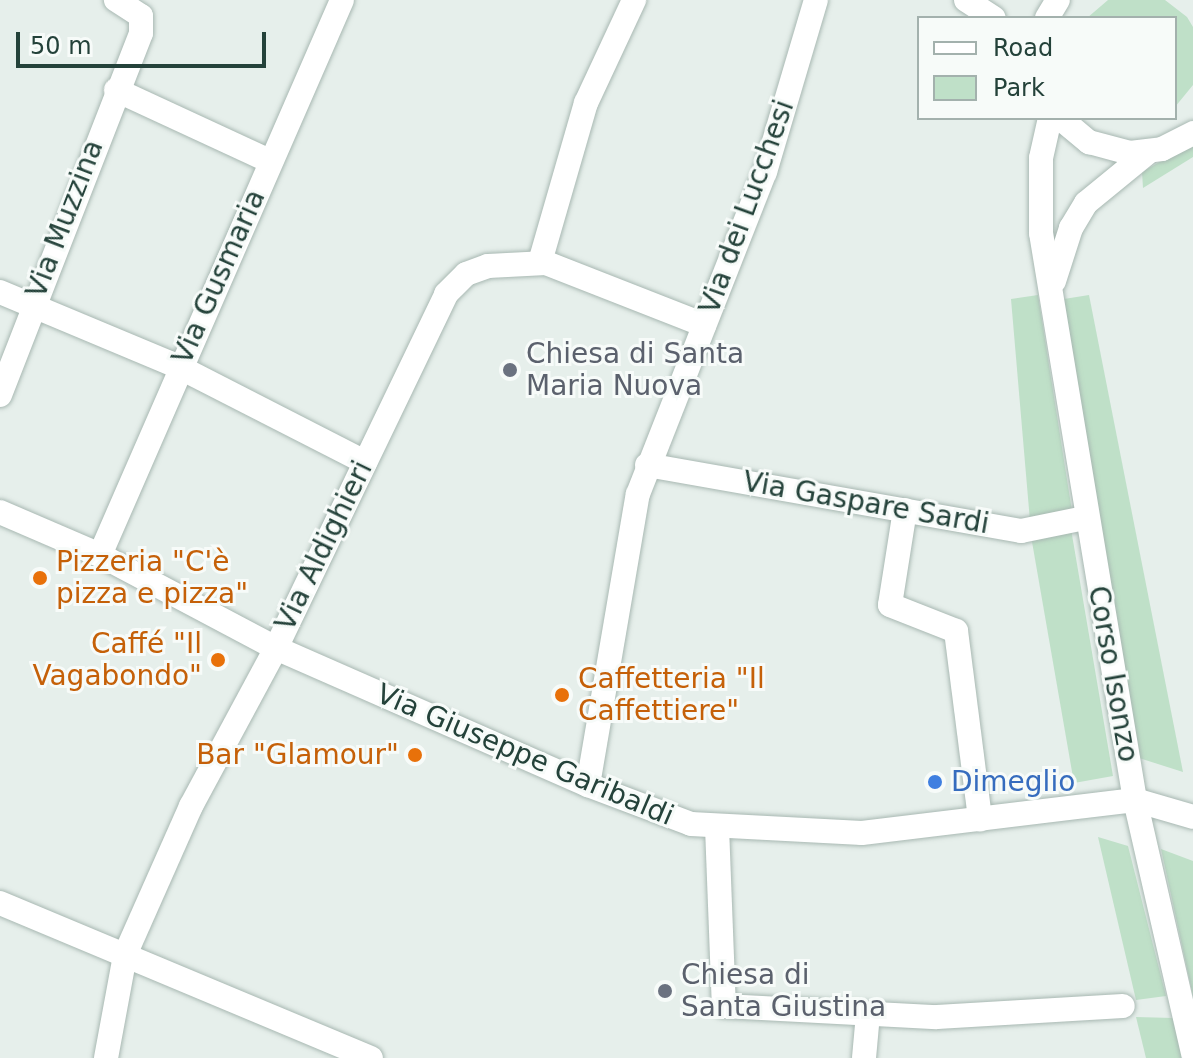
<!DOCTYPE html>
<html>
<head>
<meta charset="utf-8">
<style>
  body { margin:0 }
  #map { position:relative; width:1193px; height:1058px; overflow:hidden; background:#e6efeb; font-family:"DejaVu Sans",sans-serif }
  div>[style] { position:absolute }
  .green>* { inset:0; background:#bfe0c8 }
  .roads { filter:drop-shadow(0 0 2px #a8b8b2) drop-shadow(0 0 2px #a8b8b2) }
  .minor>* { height:24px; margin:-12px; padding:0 12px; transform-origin:12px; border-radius:12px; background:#fff }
  .tertiary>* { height:24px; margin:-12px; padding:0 12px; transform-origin:12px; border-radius:12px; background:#fff }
  .dots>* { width:22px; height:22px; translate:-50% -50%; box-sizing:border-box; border:4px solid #f7fbf9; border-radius:50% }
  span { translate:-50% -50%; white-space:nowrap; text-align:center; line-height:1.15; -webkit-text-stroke:6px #f7fbf9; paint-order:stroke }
  .street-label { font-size:28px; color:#24423a }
  .worship-label { font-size:28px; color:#5b616d }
  .left { translate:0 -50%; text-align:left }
  .food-label { font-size:28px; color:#c56008 }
  .right { translate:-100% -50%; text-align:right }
  .shop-label { font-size:28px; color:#366cbe }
  .legend { position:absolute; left:917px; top:16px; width:260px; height:104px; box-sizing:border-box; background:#f7fbf9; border:2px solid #a3b1ad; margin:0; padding:10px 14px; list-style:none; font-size:24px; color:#24423a }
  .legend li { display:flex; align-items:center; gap:16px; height:40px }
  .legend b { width:40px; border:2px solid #a3b1ad }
  .scale { position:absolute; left:16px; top:32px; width:250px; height:36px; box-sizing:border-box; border:4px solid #24423a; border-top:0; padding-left:10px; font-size:24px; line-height:28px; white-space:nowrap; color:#24423a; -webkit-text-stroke:6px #f7fbf9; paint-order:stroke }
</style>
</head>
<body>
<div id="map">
  <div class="green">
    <div style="clip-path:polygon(1108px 0,1165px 0,1187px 17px,1193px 27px,1193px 85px,1175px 107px,1175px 18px,1087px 18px)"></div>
    <div style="clip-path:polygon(1193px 143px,1193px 157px,1143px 188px,1142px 172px)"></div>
    <div style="clip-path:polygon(1038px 295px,1072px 511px,1030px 521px,1011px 299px)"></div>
    <div style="clip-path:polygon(1089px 295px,1183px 772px,1139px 758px,1064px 299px)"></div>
    <div style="clip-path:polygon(1071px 529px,1113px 776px,1074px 783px,1031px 536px)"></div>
    <div style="clip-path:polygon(1098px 837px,1128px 846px,1166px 996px,1136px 1000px)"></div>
    <div style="clip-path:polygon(1161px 849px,1193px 861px,1193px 996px)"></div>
    <div style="clip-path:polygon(1136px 1017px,1173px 1018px,1182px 1058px,1146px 1058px)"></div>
  </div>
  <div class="roads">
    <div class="minor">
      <div style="left:966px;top:0;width:33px;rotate:33deg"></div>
      <div style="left:116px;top:90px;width:170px;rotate:24.8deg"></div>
      <div style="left:540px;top:262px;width:166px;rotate:-73.9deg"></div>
      <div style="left:586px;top:103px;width:114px;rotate:-65deg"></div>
      <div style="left:0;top:292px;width:194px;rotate:22.7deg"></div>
      <div style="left:179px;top:367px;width:209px;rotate:27.1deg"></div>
      <div style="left:0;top:395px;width:388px;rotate:-68.7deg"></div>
      <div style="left:141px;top:33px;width:17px;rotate:-90deg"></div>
      <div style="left:141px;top:16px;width:30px;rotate:-147deg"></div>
      <div style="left:647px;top:465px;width:380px;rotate:10deg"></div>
      <div style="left:1021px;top:531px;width:65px;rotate:-11.5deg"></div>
      <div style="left:905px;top:510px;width:96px;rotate:99deg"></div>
      <div style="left:890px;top:605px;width:71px;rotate:21.5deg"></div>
      <div style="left:956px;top:631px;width:190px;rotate:82.7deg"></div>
      <div style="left:0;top:512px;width:109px;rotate:23.3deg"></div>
      <div style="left:100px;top:555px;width:199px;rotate:27.9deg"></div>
      <div style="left:276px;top:648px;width:341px;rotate:23.7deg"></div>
      <div style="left:588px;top:785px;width:110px;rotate:20.7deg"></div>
      <div style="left:691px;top:824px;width:171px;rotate:3deg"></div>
      <div style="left:862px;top:833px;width:275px;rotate:-6.9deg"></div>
      <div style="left:1135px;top:800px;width:60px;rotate:16.3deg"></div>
      <div style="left:100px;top:555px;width:605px;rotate:-66.44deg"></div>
      <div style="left:588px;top:785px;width:295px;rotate:-80.3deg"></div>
      <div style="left:638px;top:494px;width:346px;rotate:-68.5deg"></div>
      <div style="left:765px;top:172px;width:179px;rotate:-73.5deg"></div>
      <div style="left:717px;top:827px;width:179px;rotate:87.8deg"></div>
      <div style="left:724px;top:1006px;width:213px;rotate:3deg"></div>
      <div style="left:937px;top:1017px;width:186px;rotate:-3.4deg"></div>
      <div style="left:0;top:903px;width:402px;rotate:22.7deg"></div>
      <div style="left:106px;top:1058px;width:105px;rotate:-79.5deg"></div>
      <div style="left:125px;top:955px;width:163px;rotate:-66.1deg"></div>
      <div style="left:191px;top:806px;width:179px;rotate:-61.7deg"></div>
      <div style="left:276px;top:648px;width:393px;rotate:-64.3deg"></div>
      <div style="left:446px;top:294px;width:28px;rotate:-45deg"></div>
      <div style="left:466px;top:274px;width:23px;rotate:-20deg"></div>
      <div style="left:488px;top:266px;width:58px;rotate:-3deg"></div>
      <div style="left:546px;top:263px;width:170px;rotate:21.4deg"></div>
      <div style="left:864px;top:1058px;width:44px;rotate:-84.8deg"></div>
    </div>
    <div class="tertiary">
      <div style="left:1047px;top:18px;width:21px;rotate:-59deg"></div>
      <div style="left:1050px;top:118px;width:41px;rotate:102.7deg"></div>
      <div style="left:1041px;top:158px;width:75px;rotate:90deg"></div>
      <div style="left:1041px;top:233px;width:575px;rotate:80.59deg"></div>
      <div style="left:1135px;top:800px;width:261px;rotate:77.1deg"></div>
      <div style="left:1060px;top:118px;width:38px;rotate:40deg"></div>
      <div style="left:1089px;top:142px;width:42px;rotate:15deg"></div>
      <div style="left:1130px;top:153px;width:32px;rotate:-7deg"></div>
      <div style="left:1162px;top:149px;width:35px;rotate:-27deg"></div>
      <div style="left:1054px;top:281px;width:56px;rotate:-72.2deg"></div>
      <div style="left:1071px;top:228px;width:29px;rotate:-59deg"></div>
      <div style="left:1086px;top:203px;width:79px;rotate:-39.3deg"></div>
    </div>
  </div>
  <div class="dots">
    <div style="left:510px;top:370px;background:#6b7280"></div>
    <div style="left:40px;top:578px;background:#e8710a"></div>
    <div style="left:218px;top:660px;background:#e8710a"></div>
    <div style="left:562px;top:695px;background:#e8710a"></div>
    <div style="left:415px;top:755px;background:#e8710a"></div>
    <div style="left:935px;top:782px;background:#3f7fe0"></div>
    <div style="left:665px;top:991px;background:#6b7280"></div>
  </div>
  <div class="street-label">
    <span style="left:747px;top:207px;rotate:-70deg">Via dei Lucchesi</span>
    <span style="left:65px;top:219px;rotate:-69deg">Via Muzzina</span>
    <span style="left:219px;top:277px;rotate:-66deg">Via Gusmaria</span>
    <span style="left:866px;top:503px;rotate:10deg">Via Gaspare Sardi</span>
    <span style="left:324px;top:546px;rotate:-64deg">Via Aldighieri</span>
    <span style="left:1113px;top:674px;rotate:80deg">Corso Isonzo</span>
    <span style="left:525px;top:755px;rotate:23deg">Via Giuseppe Garibaldi</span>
  </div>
  <div class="worship-label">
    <span class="left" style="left:526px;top:370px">Chiesa di Santa<br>Maria Nuova</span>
    <span class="left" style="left:681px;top:991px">Chiesa di<br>Santa Giustina</span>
  </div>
  <div class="food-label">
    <span class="left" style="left:56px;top:578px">Pizzeria "C'è<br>pizza e pizza"</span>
    <span class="right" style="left:202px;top:660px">Caffé "Il<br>Vagabondo"</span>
    <span class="left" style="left:578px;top:695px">Caffetteria "Il<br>Caffettiere"</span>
    <span class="right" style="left:399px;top:755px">Bar "Glamour"</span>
  </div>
  <div class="shop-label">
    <span class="left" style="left:951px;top:782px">Dimeglio</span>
  </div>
  <ul class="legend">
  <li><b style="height:10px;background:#fff"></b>Road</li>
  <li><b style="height:22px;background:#bfe0c8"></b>Park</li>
  </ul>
  <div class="scale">50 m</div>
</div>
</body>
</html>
